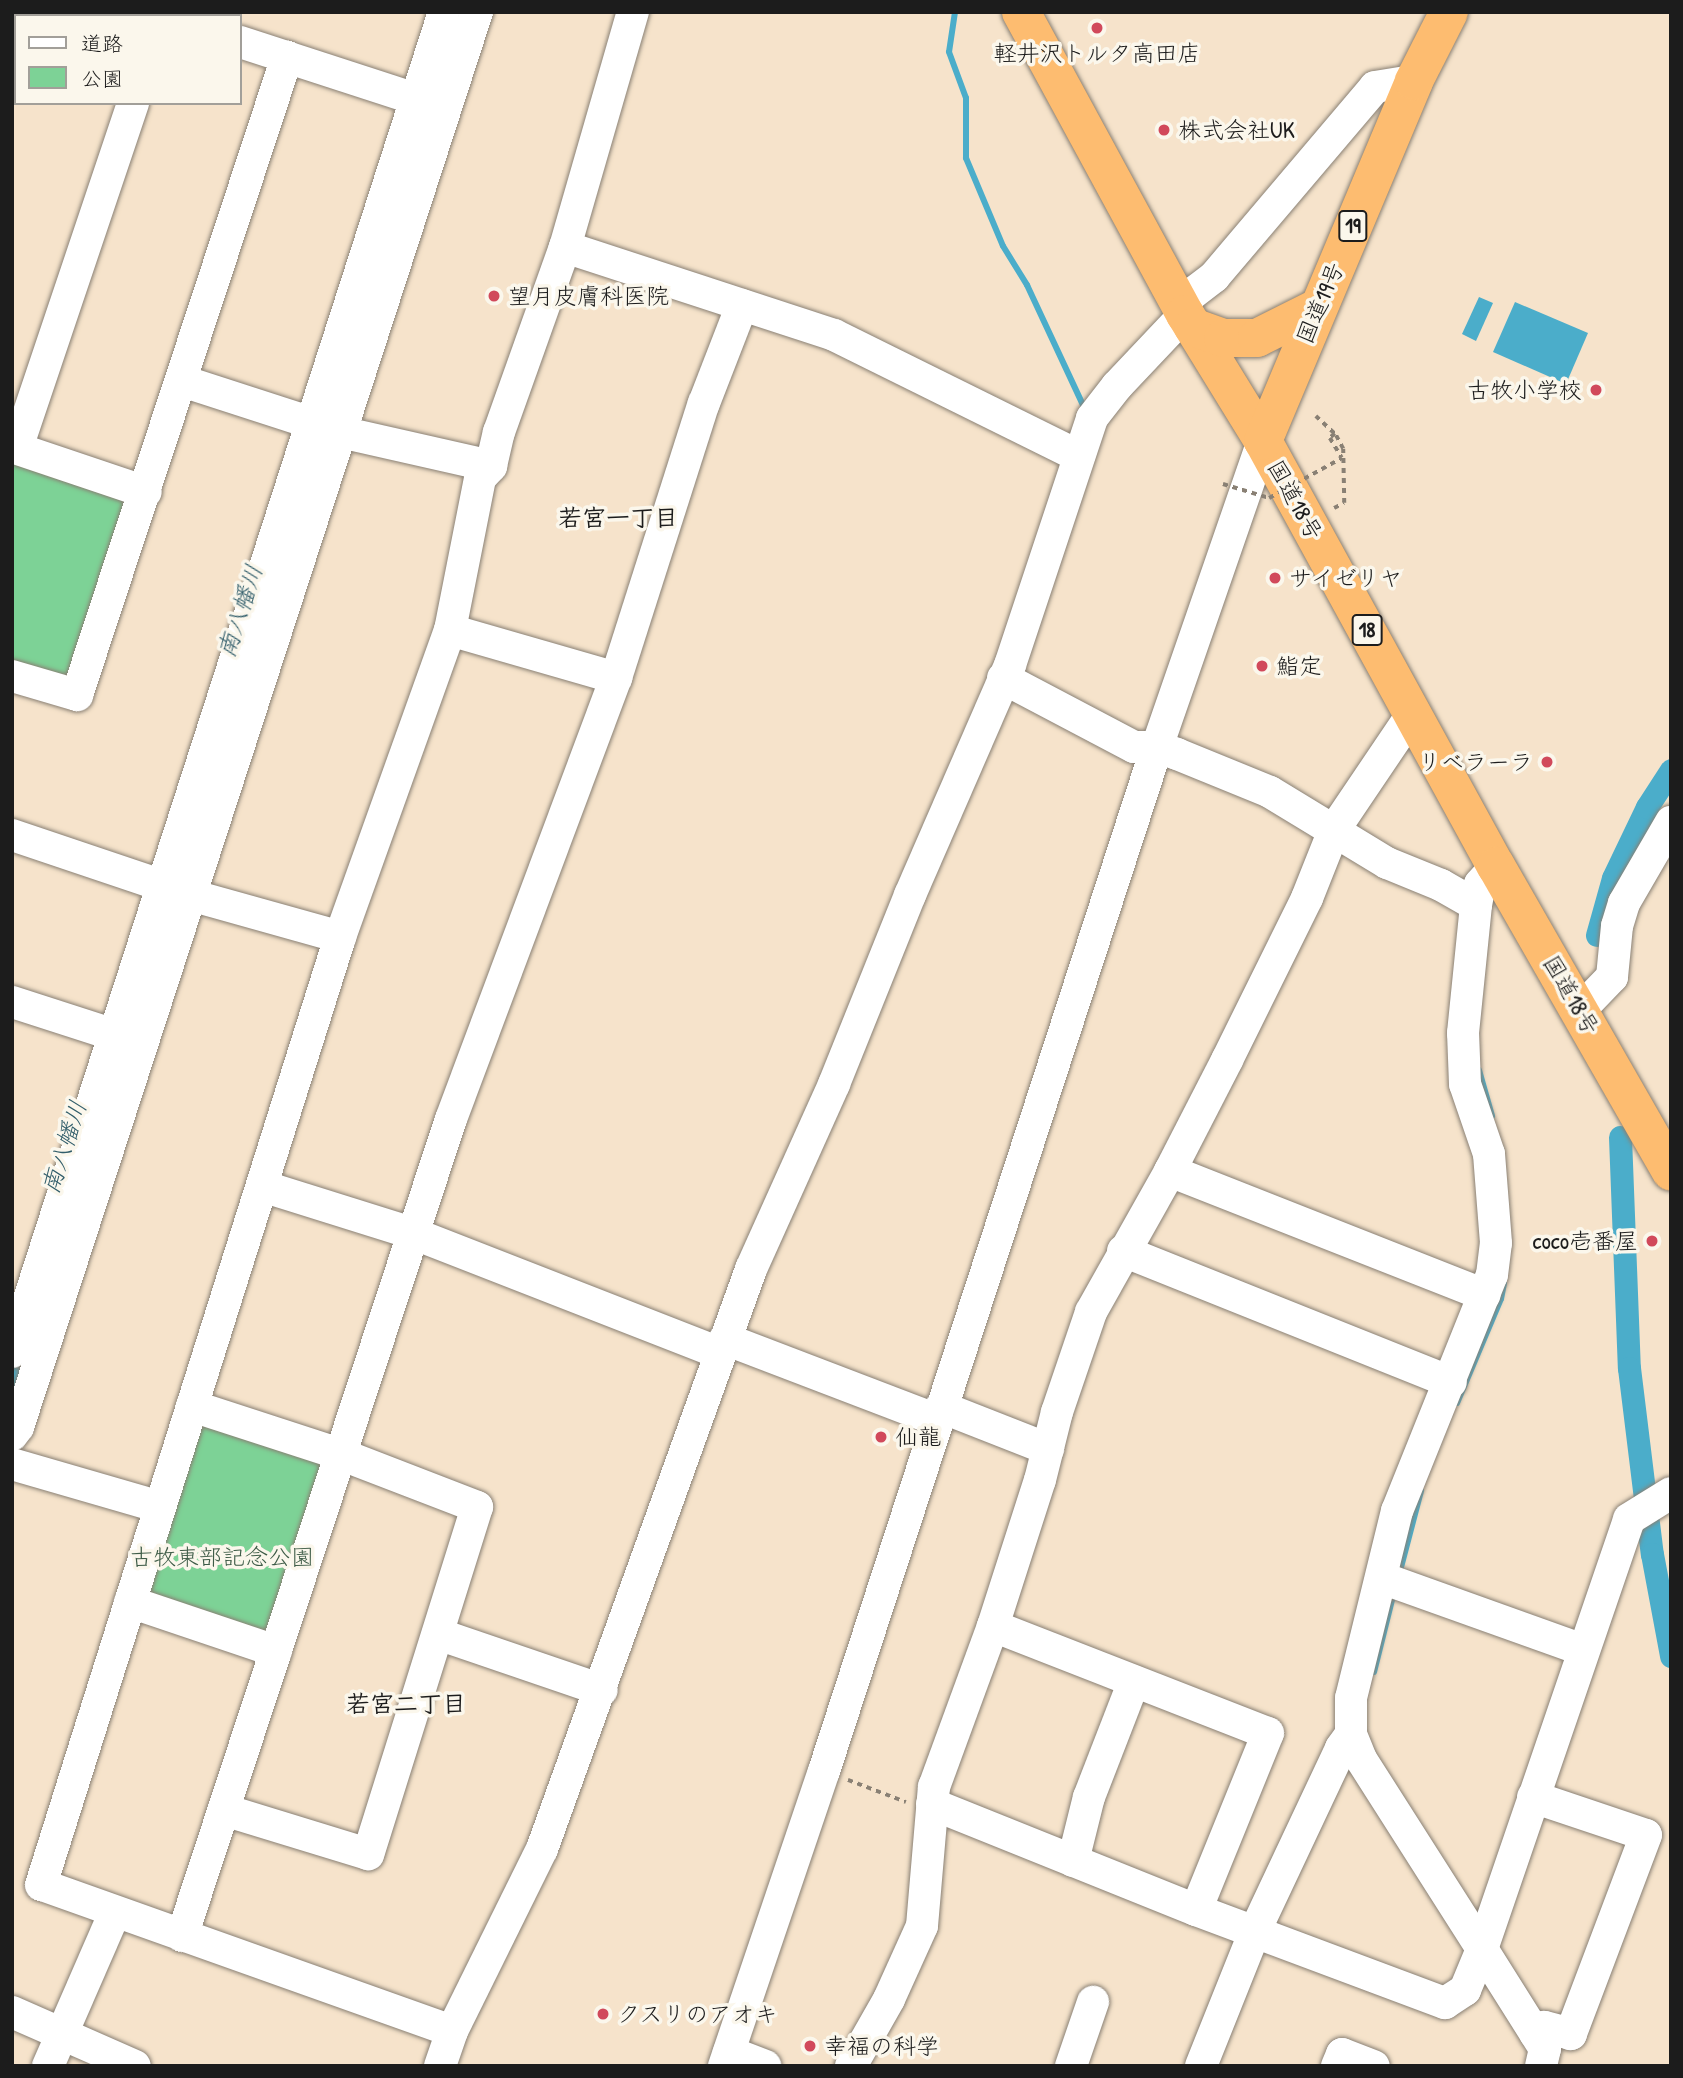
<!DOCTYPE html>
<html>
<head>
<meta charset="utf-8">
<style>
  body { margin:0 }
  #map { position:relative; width:1683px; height:2078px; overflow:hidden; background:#f6e3cb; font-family:"Patrick Hand","Klee One",sans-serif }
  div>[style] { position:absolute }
  .green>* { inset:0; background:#7dd296 }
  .water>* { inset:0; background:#4badca }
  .stream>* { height:6px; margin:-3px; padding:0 3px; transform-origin:3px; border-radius:3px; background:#4badca }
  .canal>* { height:23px; margin:-11.5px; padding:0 11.5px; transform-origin:11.5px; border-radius:11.5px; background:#4badca }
  .path>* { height:3.5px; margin-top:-1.75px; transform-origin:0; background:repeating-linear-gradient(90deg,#898074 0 5px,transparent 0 10px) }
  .roads { filter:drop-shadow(0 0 2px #898074) drop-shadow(0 0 2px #898074) }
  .minor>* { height:32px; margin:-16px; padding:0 16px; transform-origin:16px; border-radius:16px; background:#fff }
  .highway>* { height:38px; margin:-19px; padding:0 19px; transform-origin:19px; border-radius:19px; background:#fdbc70 }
  .path-bridge>* { height:3.5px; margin-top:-1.75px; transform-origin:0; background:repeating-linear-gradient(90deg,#898074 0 5px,transparent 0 10px) }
  .dots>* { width:19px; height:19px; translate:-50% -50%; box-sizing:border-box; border:4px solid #fbf7ec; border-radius:50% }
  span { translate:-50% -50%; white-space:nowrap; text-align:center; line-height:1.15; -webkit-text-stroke:7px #fbf7ec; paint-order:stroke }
  .shield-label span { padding:2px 5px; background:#fbf7ec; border:2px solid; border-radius:5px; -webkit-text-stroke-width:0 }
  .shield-label { font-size:21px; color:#1c1c1c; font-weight:700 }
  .poi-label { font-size:23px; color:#1c1c1c }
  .left { translate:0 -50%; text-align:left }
  .right { translate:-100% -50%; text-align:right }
  .street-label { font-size:23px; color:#1c1c1c }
  .park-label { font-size:23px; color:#3e5c47 }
  .neighbourhood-label { font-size:24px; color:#1c1c1c; font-weight:700 }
  .water-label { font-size:24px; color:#315d6a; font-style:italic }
  .frame { position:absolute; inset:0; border:14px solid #1c1c1c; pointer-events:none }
  .legend { position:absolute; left:14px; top:14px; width:228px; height:91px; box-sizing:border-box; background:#fbf7ec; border:2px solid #a29f99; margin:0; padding:9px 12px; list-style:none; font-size:21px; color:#1c1c1c }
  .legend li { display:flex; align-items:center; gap:14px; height:35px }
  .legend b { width:35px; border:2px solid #a29f99 }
</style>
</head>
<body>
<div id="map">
  <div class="green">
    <div style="clip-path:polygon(12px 447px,146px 492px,77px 695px,12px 674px)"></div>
    <div style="clip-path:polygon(199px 1421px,323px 1463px,264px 1641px,139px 1598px)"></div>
  </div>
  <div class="water">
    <div style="clip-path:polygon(1479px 297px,1493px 303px,1476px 341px,1462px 334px)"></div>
    <div style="clip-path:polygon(1515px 302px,1588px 333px,1566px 384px,1493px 352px)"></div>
  </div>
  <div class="stream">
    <div style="left:955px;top:12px;width:40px;rotate:98.5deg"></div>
    <div style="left:949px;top:52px;width:49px;rotate:69.7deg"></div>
    <div style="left:966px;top:98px;width:60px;rotate:90deg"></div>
    <div style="left:966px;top:158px;width:95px;rotate:67.2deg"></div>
    <div style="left:1003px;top:246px;width:46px;rotate:58.4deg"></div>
    <div style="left:1027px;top:285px;width:132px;rotate:65deg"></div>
    <div style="left:1479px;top:1070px;width:48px;rotate:74.2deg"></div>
    <div style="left:1457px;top:1403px;width:113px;rotate:-67.1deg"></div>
    <div style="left:1501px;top:1299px;width:16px;rotate:-79deg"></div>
    <div style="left:1399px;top:1575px;width:87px;rotate:-75.3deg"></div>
    <div style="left:1374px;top:1672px;width:82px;rotate:-76deg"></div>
  </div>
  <div class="canal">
    <div style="left:1597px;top:935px;width:59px;rotate:-74.3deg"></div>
    <div style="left:1613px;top:878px;width:79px;rotate:-64.4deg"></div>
    <div style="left:1647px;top:807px;width:44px;rotate:-57deg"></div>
    <div style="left:1620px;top:1137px;width:231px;rotate:87.8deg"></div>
    <div style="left:1629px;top:1368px;width:187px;rotate:83deg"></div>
    <div style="left:1652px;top:1554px;width:104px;rotate:79.4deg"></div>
    <div style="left:13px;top:1385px;width:51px;rotate:-71.6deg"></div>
  </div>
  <div class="path">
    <div style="left:1316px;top:416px;width:26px;rotate:43deg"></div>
    <div style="left:1335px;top:434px;width:6px;rotate:141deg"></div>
    <div style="left:1330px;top:438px;width:23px;rotate:59deg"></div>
    <div style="left:1334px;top:508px;width:11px;rotate:-27deg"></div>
    <div style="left:1344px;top:503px;width:54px;rotate:-91.1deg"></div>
    <div style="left:1343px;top:449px;width:17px;rotate:-118deg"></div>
    <div style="left:848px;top:1780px;width:62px;rotate:20.8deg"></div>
  </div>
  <div class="roads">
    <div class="minor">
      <div style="left:150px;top:12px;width:11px;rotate:22deg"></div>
      <div style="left:28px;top:16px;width:4px;rotate:-63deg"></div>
      <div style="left:240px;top:42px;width:184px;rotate:18deg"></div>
      <div style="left:12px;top:61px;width:10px;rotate:-66deg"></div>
      <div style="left:565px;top:247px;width:283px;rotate:18.1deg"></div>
      <div style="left:834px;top:335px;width:273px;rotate:26.3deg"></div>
      <div style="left:1180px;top:303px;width:43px;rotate:-37.4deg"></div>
      <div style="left:1214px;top:277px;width:249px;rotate:-49.7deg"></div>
      <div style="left:1375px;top:87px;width:39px;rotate:-9deg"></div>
      <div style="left:182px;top:381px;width:166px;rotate:17.9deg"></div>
      <div style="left:340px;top:432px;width:155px;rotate:12.7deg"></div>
      <div style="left:12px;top:447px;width:141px;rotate:18.6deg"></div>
      <div style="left:17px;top:448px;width:364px;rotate:-71.4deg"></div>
      <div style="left:450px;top:630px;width:173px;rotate:16.1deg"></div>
      <div style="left:12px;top:676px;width:68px;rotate:16.3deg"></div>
      <div style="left:77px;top:695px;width:672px;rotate:-71.78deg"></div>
      <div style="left:1003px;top:678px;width:148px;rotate:27.8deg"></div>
      <div style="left:1134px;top:747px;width:23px"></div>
      <div style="left:1157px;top:747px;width:21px;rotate:19deg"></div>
      <div style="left:1177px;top:754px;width:100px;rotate:22.2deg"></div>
      <div style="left:1270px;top:792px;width:137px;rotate:31.3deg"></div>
      <div style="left:1387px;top:863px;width:58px;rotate:22.2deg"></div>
      <div style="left:1441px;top:885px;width:40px;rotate:29.7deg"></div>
      <div style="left:12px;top:835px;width:188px;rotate:18.6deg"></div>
      <div style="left:190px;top:895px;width:156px;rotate:15.6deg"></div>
      <div style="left:12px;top:1002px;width:108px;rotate:17.8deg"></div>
      <div style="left:1580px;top:1010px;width:46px;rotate:-45.9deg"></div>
      <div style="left:1612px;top:977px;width:51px;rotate:-84.4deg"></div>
      <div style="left:1617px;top:926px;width:24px;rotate:-73deg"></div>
      <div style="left:1624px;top:903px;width:94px;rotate:-59.9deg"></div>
      <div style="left:1170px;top:1171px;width:338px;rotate:21.5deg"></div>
      <div style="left:262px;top:1186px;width:157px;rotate:17.4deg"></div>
      <div style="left:412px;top:1233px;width:331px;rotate:21.3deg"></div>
      <div style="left:1123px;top:1251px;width:353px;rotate:21.8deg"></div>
      <div style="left:725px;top:1339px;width:227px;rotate:20.9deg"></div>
      <div style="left:12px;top:1352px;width:1408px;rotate:-72.13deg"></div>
      <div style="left:192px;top:1406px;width:156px;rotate:18deg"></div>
      <div style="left:340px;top:1454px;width:147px;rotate:21.1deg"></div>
      <div style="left:477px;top:1507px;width:364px;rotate:107.4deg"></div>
      <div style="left:368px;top:1854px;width:151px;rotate:-163deg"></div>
      <div style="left:941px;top:1407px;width:115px;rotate:21.4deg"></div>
      <div style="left:12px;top:1435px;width:10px;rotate:-53deg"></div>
      <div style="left:18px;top:1427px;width:1488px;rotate:-72.03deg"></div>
      <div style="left:12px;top:1464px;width:154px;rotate:16.2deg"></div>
      <div style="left:1382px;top:1578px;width:214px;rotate:19.7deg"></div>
      <div style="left:130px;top:1602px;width:154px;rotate:18.6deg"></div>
      <div style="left:993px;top:1626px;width:295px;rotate:21.3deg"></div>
      <div style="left:1268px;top:1733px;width:191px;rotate:112.1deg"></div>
      <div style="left:438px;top:1634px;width:173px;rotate:18.9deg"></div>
      <div style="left:1533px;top:1797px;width:119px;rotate:18.6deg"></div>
      <div style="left:1646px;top:1835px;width:213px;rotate:110.7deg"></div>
      <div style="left:1571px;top:2034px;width:28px;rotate:-165deg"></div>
      <div style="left:1544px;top:2027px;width:11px;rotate:142deg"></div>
      <div style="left:932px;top:1804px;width:284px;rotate:21.9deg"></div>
      <div style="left:1196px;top:1910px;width:266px;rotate:20.5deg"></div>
      <div style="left:1445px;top:2003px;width:24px;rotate:-33deg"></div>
      <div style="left:1465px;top:1990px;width:44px;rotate:-67.5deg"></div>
      <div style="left:1482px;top:1949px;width:225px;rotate:-122.5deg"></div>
      <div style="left:1361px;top:1759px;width:27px;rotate:-112deg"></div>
      <div style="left:1351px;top:1734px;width:36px;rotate:-90deg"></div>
      <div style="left:1351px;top:1698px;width:193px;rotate:-76.2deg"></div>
      <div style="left:1397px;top:1511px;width:254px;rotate:-68.1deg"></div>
      <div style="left:1492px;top:1275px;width:32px;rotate:-83deg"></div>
      <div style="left:1496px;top:1243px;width:89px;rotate:-94.5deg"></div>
      <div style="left:1489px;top:1154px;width:74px;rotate:-108.9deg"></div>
      <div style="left:1465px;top:1084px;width:51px;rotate:-92.2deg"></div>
      <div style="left:1463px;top:1033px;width:129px;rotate:-84.2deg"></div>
      <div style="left:1476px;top:905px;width:21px;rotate:-79deg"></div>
      <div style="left:1480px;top:884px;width:24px;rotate:-48deg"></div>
      <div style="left:1073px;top:1861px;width:66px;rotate:-76deg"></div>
      <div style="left:1089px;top:1797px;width:124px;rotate:-68.8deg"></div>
      <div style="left:182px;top:1936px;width:860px;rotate:-71.78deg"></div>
      <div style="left:451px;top:1119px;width:471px;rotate:-69.5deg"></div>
      <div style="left:616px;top:678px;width:289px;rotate:-72.3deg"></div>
      <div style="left:704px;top:403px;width:105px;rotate:-68.8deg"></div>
      <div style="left:12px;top:2012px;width:134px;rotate:23.7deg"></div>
      <div style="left:452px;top:2031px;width:436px;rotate:-160.4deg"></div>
      <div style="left:41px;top:1885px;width:994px;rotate:-72.49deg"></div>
      <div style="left:340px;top:937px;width:326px;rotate:-70.3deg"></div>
      <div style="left:450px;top:630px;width:155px;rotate:-78.8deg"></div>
      <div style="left:480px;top:478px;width:16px;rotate:-47deg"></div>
      <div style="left:491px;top:466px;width:35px;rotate:-77deg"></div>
      <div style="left:499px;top:432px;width:196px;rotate:-70.4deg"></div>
      <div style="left:565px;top:247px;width:245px;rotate:-73.9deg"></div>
      <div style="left:729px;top:2052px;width:39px;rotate:21deg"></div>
      <div style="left:48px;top:2066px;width:168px;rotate:-66.5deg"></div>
      <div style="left:440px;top:2066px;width:37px;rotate:-71deg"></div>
      <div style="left:452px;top:2031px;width:203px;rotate:-63.7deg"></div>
      <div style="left:542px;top:1849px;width:617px;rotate:-70.18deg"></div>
      <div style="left:751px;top:1269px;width:203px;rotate:-65.8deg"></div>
      <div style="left:834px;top:1084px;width:204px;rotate:-68.1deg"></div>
      <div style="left:910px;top:895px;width:251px;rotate:-66.5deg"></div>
      <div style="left:1010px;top:665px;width:260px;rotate:-71.6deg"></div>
      <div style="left:1092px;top:418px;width:41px;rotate:-52deg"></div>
      <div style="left:1117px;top:386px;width:99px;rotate:-46.6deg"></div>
      <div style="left:724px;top:2066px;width:311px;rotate:-71.3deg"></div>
      <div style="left:824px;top:1771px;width:1077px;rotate:-71.99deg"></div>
      <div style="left:1157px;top:747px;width:324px;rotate:-70.9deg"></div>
      <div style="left:851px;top:2066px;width:77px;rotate:-60.4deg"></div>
      <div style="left:889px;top:1999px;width:80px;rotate:-65.7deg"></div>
      <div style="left:922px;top:1926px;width:140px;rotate:-85.1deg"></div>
      <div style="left:934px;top:1787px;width:171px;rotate:-69.9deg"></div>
      <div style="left:993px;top:1626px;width:153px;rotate:-72.2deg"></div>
      <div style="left:1040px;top:1480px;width:70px;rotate:-76deg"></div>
      <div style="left:1057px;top:1412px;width:106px;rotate:-71.2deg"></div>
      <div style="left:1091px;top:1312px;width:162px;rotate:-60.7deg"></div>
      <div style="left:1170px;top:1171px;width:125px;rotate:-62.8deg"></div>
      <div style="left:1227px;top:1060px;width:181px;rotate:-63.7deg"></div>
      <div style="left:1307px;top:898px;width:73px;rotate:-68.3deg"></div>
      <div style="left:1334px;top:830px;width:141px;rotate:-56deg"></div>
      <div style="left:1071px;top:2066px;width:68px;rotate:-71deg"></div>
      <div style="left:1201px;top:2066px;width:145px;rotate:-68.2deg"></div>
      <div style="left:1255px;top:1931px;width:202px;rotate:-64.8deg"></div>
      <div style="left:1341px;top:1748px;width:17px;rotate:-54deg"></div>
      <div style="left:1337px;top:2066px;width:13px;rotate:-67deg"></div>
      <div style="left:1342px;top:2054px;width:34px;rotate:21deg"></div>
      <div style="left:1541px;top:2066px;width:17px;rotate:-77deg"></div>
      <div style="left:1545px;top:2049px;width:118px;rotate:-122.2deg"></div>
      <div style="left:1482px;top:1949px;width:454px;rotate:-71.1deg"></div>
      <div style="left:1629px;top:1519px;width:49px;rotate:-31.8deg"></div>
    </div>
    <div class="highway">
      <div style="left:1021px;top:12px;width:344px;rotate:61.5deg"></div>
      <div style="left:1185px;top:314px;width:149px;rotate:58.4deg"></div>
      <div style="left:1263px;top:441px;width:485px;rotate:61.3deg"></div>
      <div style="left:1496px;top:866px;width:352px;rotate:60.2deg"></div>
      <div style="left:1193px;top:327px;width:32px;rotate:20deg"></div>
      <div style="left:1223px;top:338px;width:34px"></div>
      <div style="left:1257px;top:338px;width:67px;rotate:-26.6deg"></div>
      <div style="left:1263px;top:441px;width:390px;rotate:-67.2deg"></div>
      <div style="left:1414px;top:81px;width:77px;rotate:-63.1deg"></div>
    </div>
  </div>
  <div class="path-bridge">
    <div style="left:1223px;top:484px;width:48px;rotate:16.9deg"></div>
    <div style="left:1269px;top:498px;width:83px;rotate:-28.7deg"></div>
  </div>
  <div class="dots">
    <div style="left:1097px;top:28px;background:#d1495b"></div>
    <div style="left:1164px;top:130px;background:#d1495b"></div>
    <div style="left:494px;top:296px;background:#d1495b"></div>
    <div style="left:1596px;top:390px;background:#d1495b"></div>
    <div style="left:1275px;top:578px;background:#d1495b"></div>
    <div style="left:1262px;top:666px;background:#d1495b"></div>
    <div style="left:1547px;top:762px;background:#d1495b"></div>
    <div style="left:1652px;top:1241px;background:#d1495b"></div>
    <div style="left:881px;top:1437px;background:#d1495b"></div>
    <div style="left:603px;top:2014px;background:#d1495b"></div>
    <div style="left:810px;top:2046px;background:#d1495b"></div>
  </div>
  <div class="shield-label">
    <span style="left:1353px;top:226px">19</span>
    <span style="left:1367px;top:630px">18</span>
  </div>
  <div class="poi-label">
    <span style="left:1097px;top:53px">軽井沢トルタ高田店</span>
    <span class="left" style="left:1178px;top:130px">株式会社UK</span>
    <span class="left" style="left:508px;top:296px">望月皮膚科医院</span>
    <span class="right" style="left:1582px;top:390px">古牧小学校</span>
    <span class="left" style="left:1289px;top:578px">サイゼリヤ</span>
    <span class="left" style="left:1276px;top:666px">鮨定</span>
    <span class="right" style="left:1533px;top:762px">リベラーラ</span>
    <span class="right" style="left:1638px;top:1241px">coco壱番屋</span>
    <span class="left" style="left:895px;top:1437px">仙龍</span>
    <span class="left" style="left:617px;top:2014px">クスリのアオキ</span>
    <span class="left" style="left:824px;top:2046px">幸福の科学</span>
  </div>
  <div class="street-label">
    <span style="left:1320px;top:303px;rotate:-67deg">国道19号</span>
    <span style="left:1295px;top:500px;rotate:61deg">国道18号</span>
    <span style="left:1571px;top:995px;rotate:60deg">国道18号</span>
  </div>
  <div class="park-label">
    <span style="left:222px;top:1557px">古牧東部記念公園</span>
  </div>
  <div class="neighbourhood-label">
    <span style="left:618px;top:518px">若宮一丁目</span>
    <span style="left:406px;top:1704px">若宮二丁目</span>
  </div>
  <div class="water-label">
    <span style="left:240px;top:611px;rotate:-72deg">南八幡川</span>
    <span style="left:64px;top:1147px;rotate:-72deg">南八幡川</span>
  </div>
  <div class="frame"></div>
  <ul class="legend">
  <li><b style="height:9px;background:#fff"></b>道路</li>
  <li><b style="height:19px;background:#7dd296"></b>公園</li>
  </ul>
</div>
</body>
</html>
